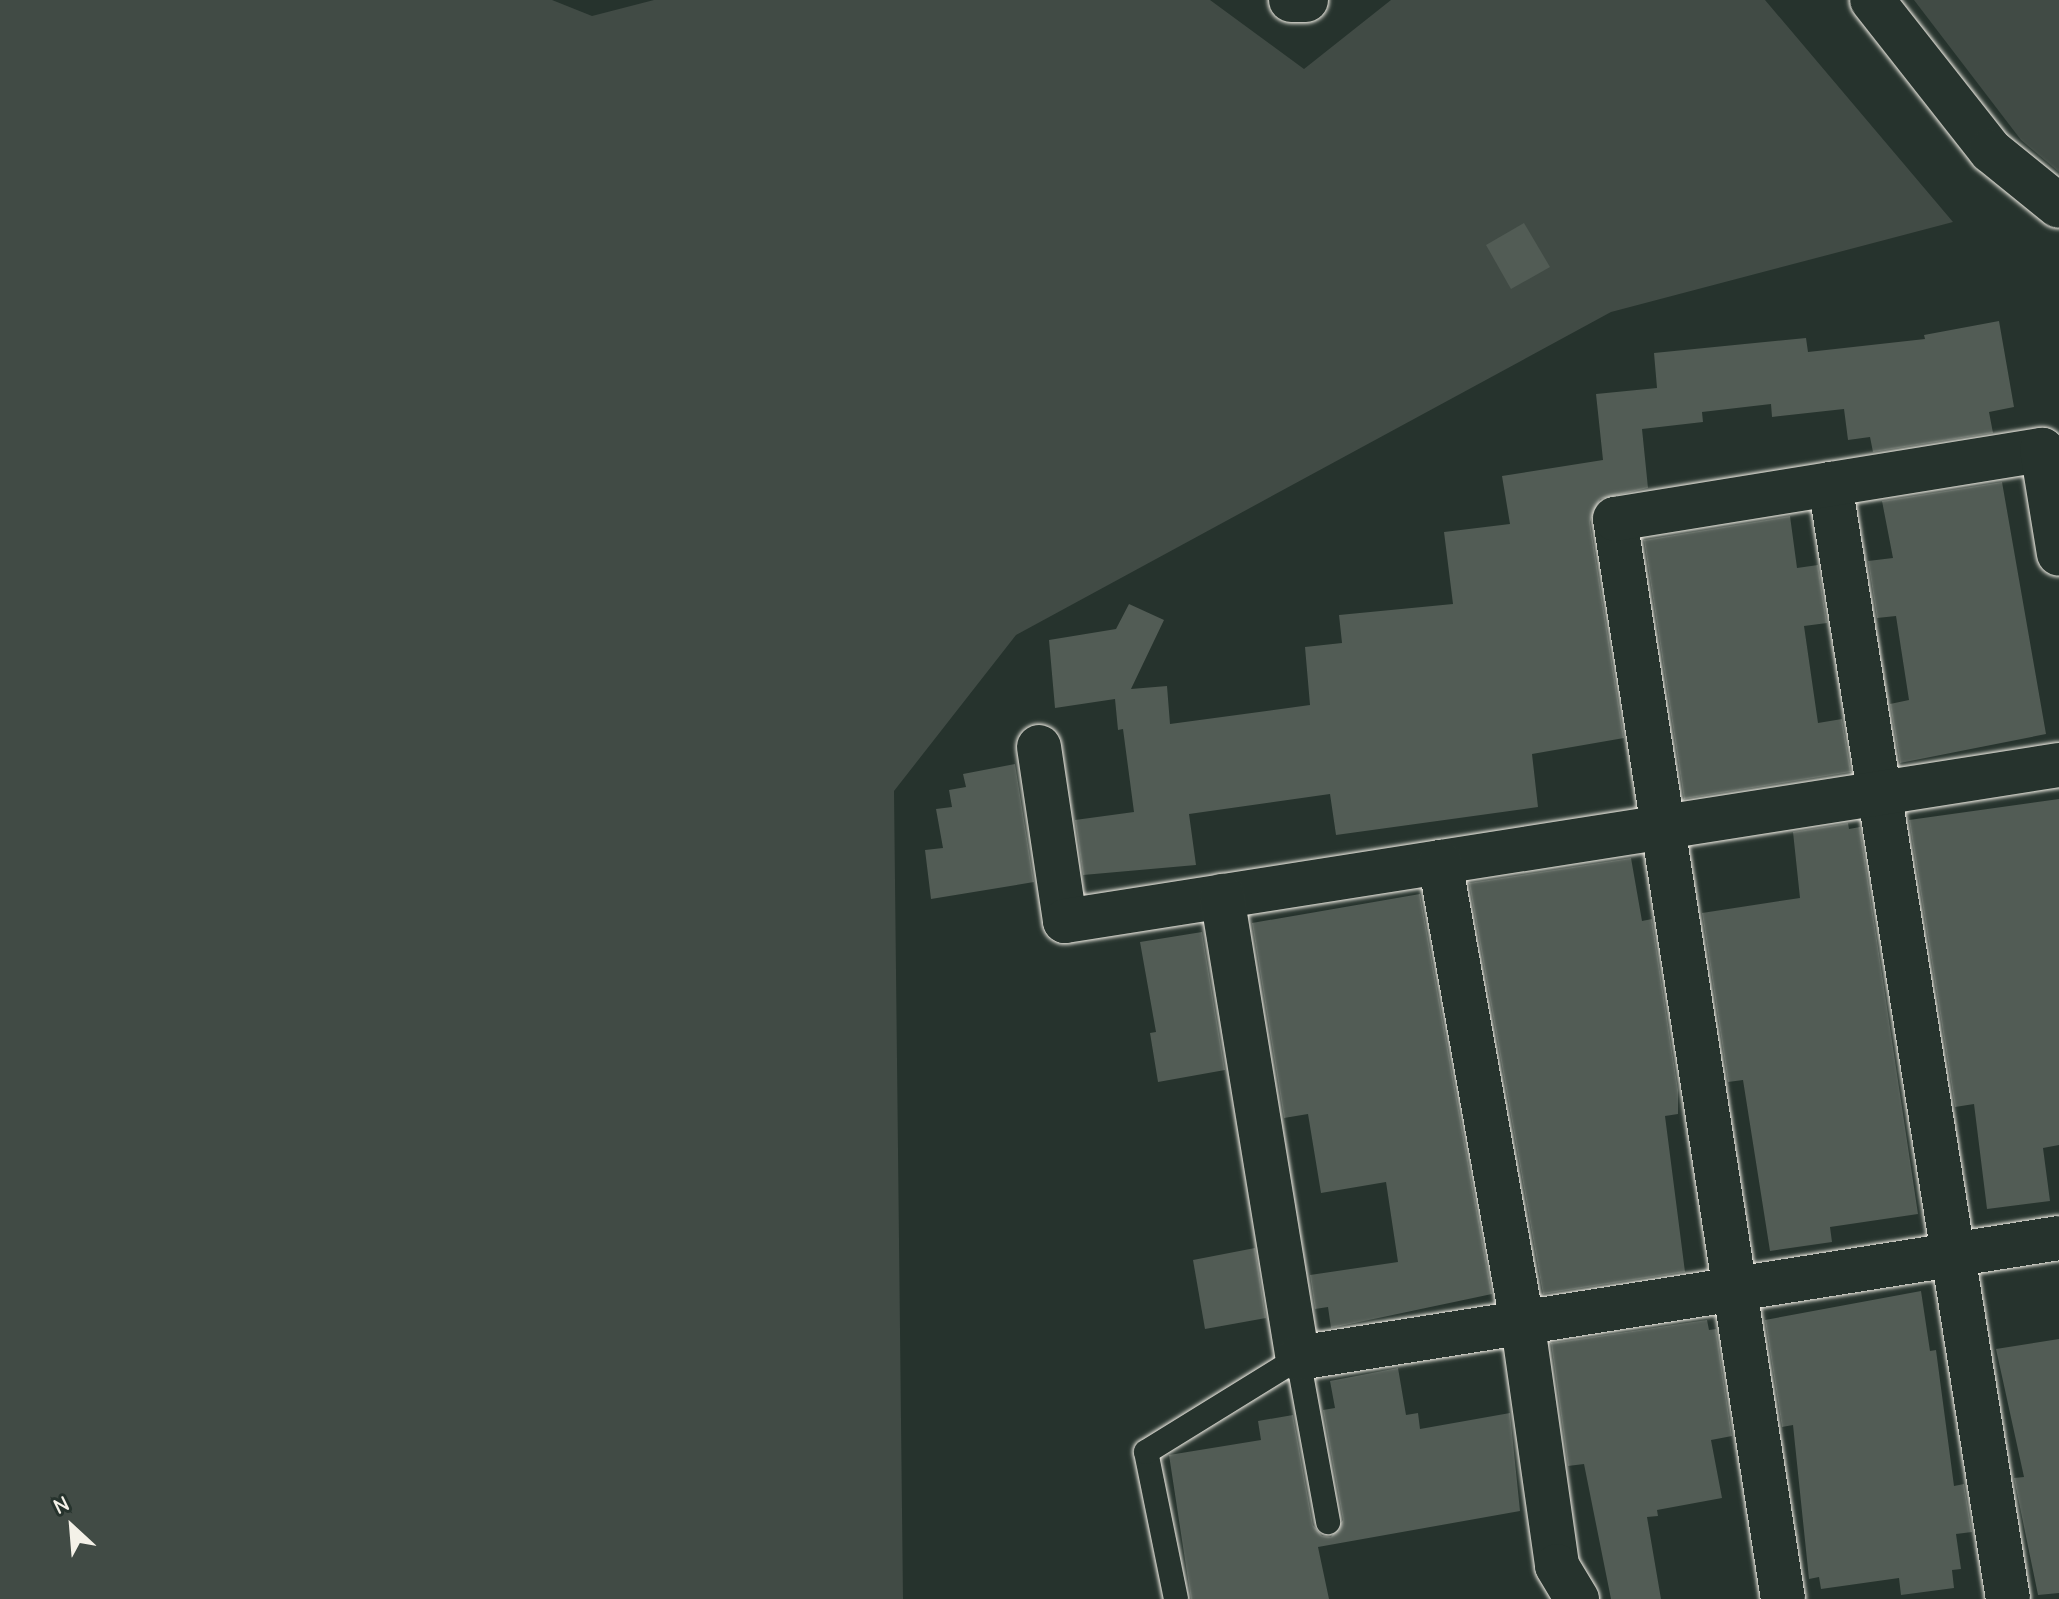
<!DOCTYPE html>
<html>
<head>
<meta charset="utf-8">
<style>
  body { margin:0 }
  #map { position:relative; width:2059px; height:1599px; overflow:hidden; background:#26332d; font-family:"Comic Neue",sans-serif }
  div>[style] { position:absolute }
  .green>* { inset:0; background:#414b45 }
  .building>* { inset:0; background:#525c55 }
  .roads { filter:drop-shadow(0 0 2px #f4f1e8) drop-shadow(0 0 2px #f4f1e8) }
  .lane>* { height:24px; margin:-12px; padding:0 12px; transform-origin:12px; border-radius:12px; background:#26332d }
  .street>* { height:44px; margin:-22px; padding:0 22px; transform-origin:22px; border-radius:22px; background:#26332d }
  .secondary>* { height:44px; margin:-22px; padding:0 22px; transform-origin:22px; border-radius:22px; background:#26332d }
  span { translate:-50% -50%; white-space:nowrap; text-align:center; line-height:1.15; -webkit-text-stroke:8px #26332d; paint-order:stroke }
  .north { position:absolute; left:32px; top:1487px; width:80px; height:80px; -webkit-text-stroke:6px #26332d; paint-order:stroke; rotate:334deg; font-size:22px; font-weight:700; line-height:32px; text-align:center; color:#f4f1e8 }
  .north::after { content:''; display:block; margin:auto; width:28px; height:36px; background:#f4f1e8; clip-path:polygon(50% 0,100% 100%,50% 72%,0 100%) }
</style>
</head>
<body>
<div id="map">
  <div class="green">
    <div style="clip-path:polygon(0 0,552px 0,592px 16px,654px 0,1210px 0,1304px 69px,1391px 0,1765px 0,1953px 222px,1611px 312px,1016px 635px,894px 791px,903px 1599px,0 1599px)"></div>
    <div style="clip-path:polygon(1914px 0,2059px 0,2059px 172px,2021px 140px)"></div>
  </div>
  <div class="building">
    <div style="clip-path:polygon(1524px 223px,1550px 267px,1511px 289px,1486px 245px)"></div>
    <div style="clip-path:polygon(1999px 321px,2014px 407px,1989px 412px,1993px 433px,1873px 452px,1870px 437px,1848px 440px,1844px 409px,1772px 417px,1771px 404px,1702px 412px,1703px 422px,1642px 429px,1648px 488px,1600px 499px,1590px 522px,1624px 738px,1532px 754px,1538px 807px,1336px 835px,1330px 794px,1189px 814px,1196px 865px,1083px 875px,1075px 820px,1134px 812px,1123px 729px,1118px 730px,1115px 699px,1055px 708px,1049px 640px,1116px 629px,1129px 604px,1164px 620px,1131px 689px,1167px 686px,1170px 724px,1310px 705px,1305px 647px,1342px 643px,1339px 615px,1453px 604px,1444px 532px,1510px 524px,1502px 476px,1603px 460px,1596px 394px,1657px 388px,1654px 353px,1806px 338px,1808px 352px,1925px 339px,1924px 335px)"></div>
    <div style="clip-path:polygon(2002px 482px,2046px 734px,1900px 763px,1890px 704px,1909px 700px,1896px 616px,1877px 618px,1868px 561px,1893px 558px,1882px 501px)"></div>
    <div style="clip-path:polygon(1790px 516px,1797px 568px,1818px 565px,1827px 623px,1804px 626px,1818px 723px,1842px 719px,1851px 772px,1684px 799px,1644px 540px)"></div>
    <div style="clip-path:polygon(1015px 764px,1034px 882px,931px 899px,925px 850px,943px 848px,936px 809px,952px 807px,949px 790px,966px 787px,963px 774px)"></div>
    <div style="clip-path:polygon(2059px 799px,2059px 1145px,2043px 1148px,2050px 1201px,1987px 1209px,1974px 1104px,1955px 1107px,1909px 820px)"></div>
    <div style="clip-path:polygon(1848px 823px,1849px 829px,1860px 827px,1918px 1214px,1830px 1227px,1832px 1242px,1770px 1251px,1743px 1080px,1728px 1082px,1702px 913px,1800px 898px,1793px 832px)"></div>
    <div style="clip-path:polygon(1631px 858px,1642px 921px,1652px 919px,1678px 1090px,1678px 1114px,1665px 1116px,1685px 1272px,1543px 1294px,1469px 883px)"></div>
    <div style="clip-path:polygon(1420px 894px,1492px 1294px,1331px 1328px,1328px 1307px,1315px 1309px,1310px 1275px,1398px 1262px,1386px 1182px,1321px 1193px,1308px 1114px,1284px 1118px,1252px 923px)"></div>
    <div style="clip-path:polygon(1202px 932px,1225px 1070px,1158px 1082px,1150px 1033px,1156px 1032px,1140px 942px)"></div>
    <div style="clip-path:polygon(1255px 1248px,1266px 1318px,1205px 1329px,1193px 1260px)"></div>
    <div style="clip-path:polygon(1921px 1291px,1930px 1351px,1936px 1350px,1954px 1486px,1964px 1484px,1972px 1532px,1956px 1534px,1961px 1569px,1952px 1570px,1954px 1588px,1901px 1595px,1899px 1578px,1821px 1589px,1819px 1577px,1809px 1579px,1793px 1425px,1782px 1427px,1765px 1320px)"></div>
    <div style="clip-path:polygon(1707px 1320px,1709px 1330px,1716px 1329px,1732px 1436px,1711px 1440px,1722px 1498px,1657px 1510px,1658px 1516px,1647px 1517px,1661px 1599px,1611px 1599px,1584px 1464px,1568px 1466px,1551px 1343px)"></div>
    <div style="clip-path:polygon(2059px 1339px,2059px 1593px,2038px 1595px,2014px 1478px,2024px 1477px,1996px 1349px)"></div>
    <div style="clip-path:polygon(1398px 1368px,1406px 1415px,1418px 1413px,1420px 1429px,1510px 1413px,1520px 1511px,1318px 1547px,1329px 1599px,1191px 1599px,1169px 1455px,1261px 1440px,1258px 1421px,1293px 1415px,1313px 1525px,1322px 1536px,1331px 1537px,1343px 1520px,1323px 1410px,1335px 1408px,1330px 1381px)"></div>
  </div>
  <div class="roads">
    <div class="lane">
      <div style="left:1176px;top:1599px;width:150px;rotate:-101.5deg"></div>
      <div style="left:1146px;top:1452px;width:179px;rotate:-31.7deg"></div>
      <div style="left:1298px;top:1358px;width:167px;rotate:79.6deg"></div>
    </div>
    <div class="street">
      <div style="left:1291px;top:0;width:15px"></div>
      <div style="left:1830px;top:484px;width:1129px;rotate:80.93deg"></div>
      <div style="left:1039px;top:747px;width:176px;rotate:81.5deg"></div>
      <div style="left:1065px;top:921px;width:1006px;rotate:-8.92deg"></div>
      <div style="left:1440px;top:862px;width:471px;rotate:79.9deg"></div>
      <div style="left:1523px;top:1326px;width:242px;rotate:81.9deg"></div>
      <div style="left:1557px;top:1566px;width:39px;rotate:59deg"></div>
      <div style="left:1222px;top:896px;width:468px;rotate:80.7deg"></div>
      <div style="left:1298px;top:1358px;width:770px;rotate:-8.96deg"></div>
      <div style="left:1783px;top:1599px;width:1093px;rotate:-98.84deg"></div>
      <div style="left:1615px;top:519px;width:433px;rotate:-9.2deg"></div>
      <div style="left:2042px;top:450px;width:105px;rotate:80.7deg"></div>
    </div>
    <div class="secondary">
      <div style="left:1872px;top:0;width:192px;rotate:51.8deg"></div>
      <div style="left:1991px;top:151px;width:87px;rotate:39deg"></div>
    </div>
  </div>
  <div class="north">N</div>
</div>
</body>
</html>
